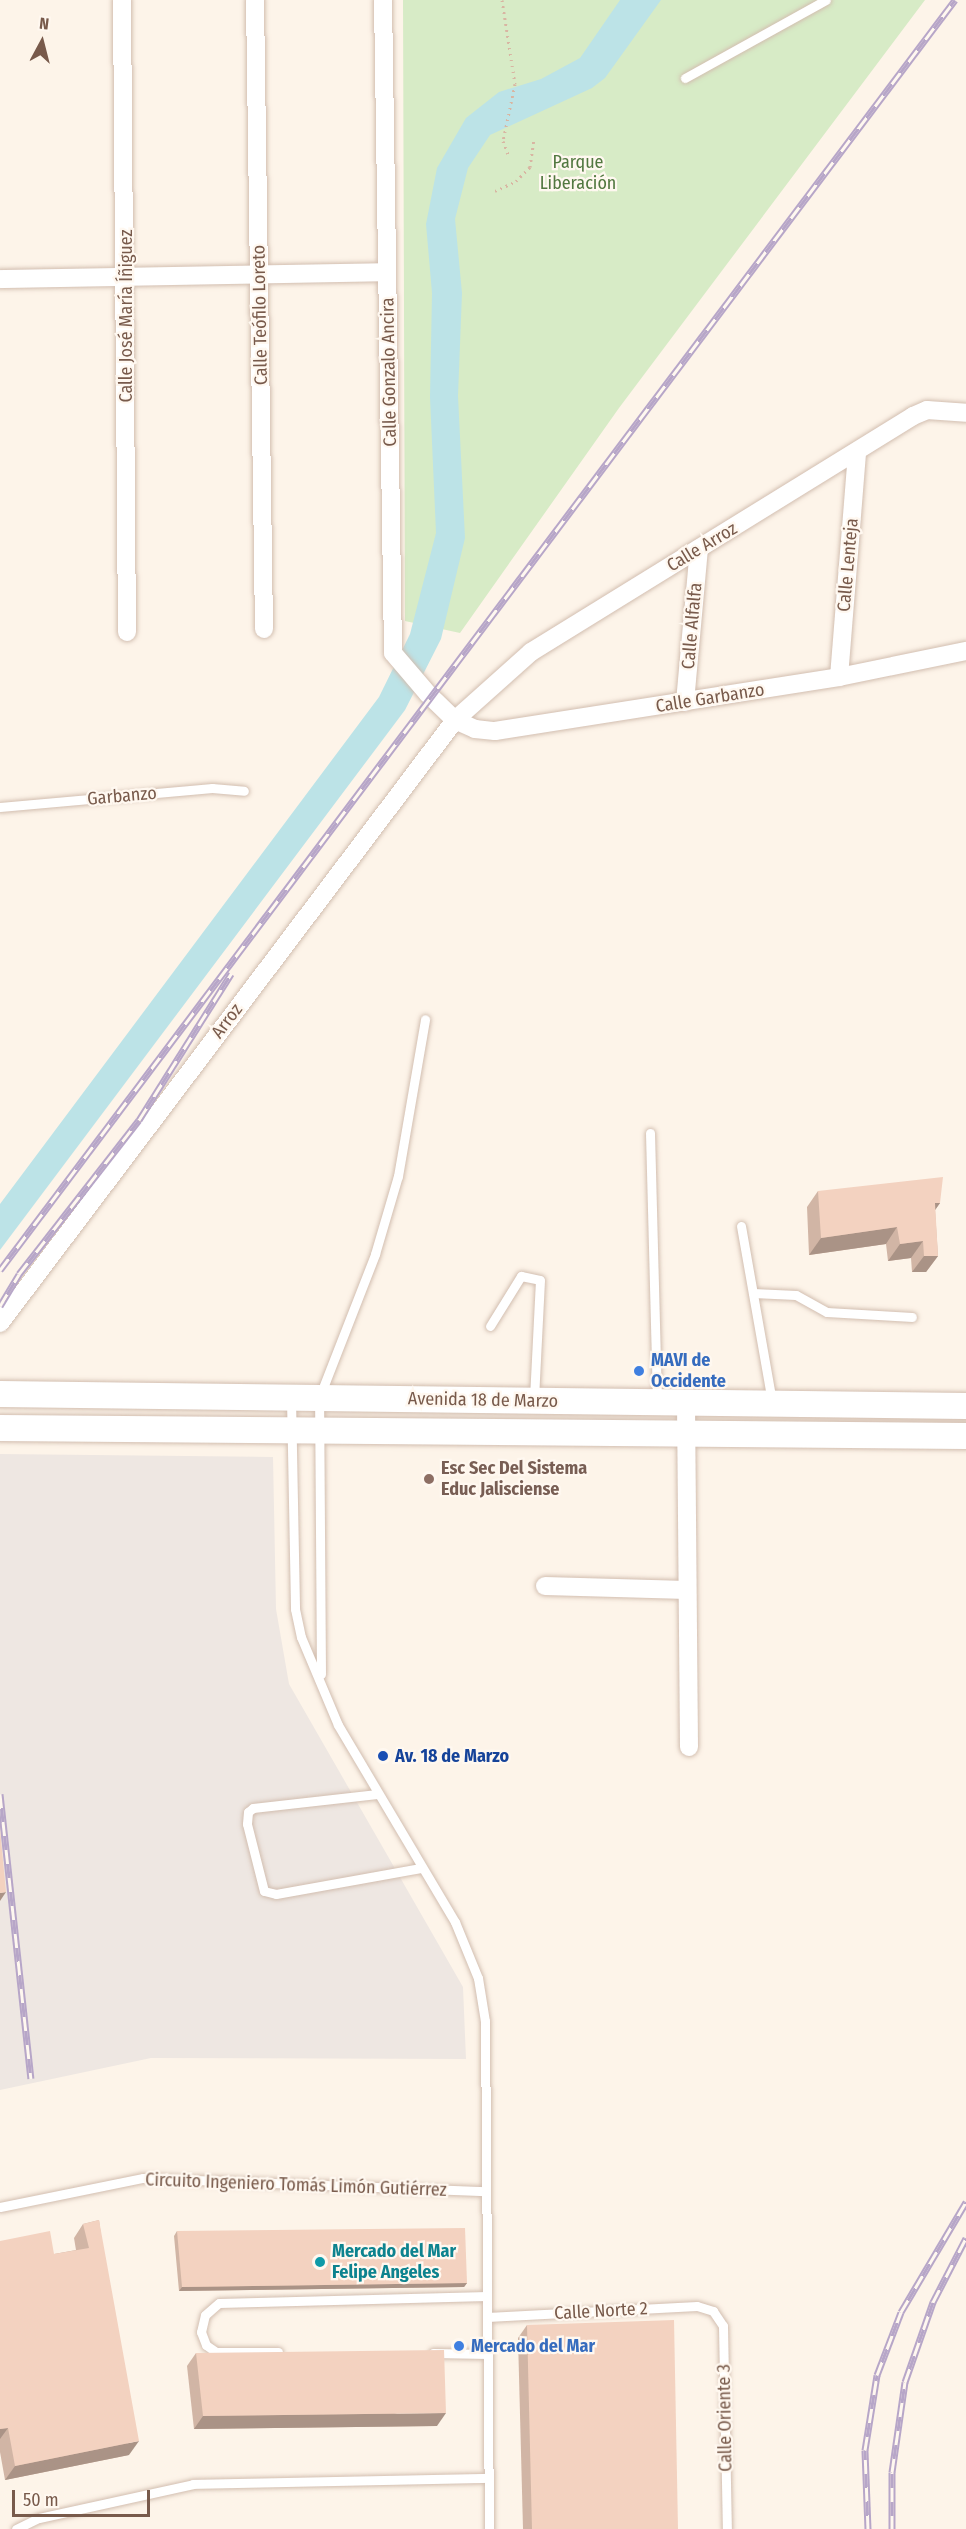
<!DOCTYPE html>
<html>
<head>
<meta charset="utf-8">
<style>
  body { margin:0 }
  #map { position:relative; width:966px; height:2529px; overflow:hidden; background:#fdf4e9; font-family:"Fira Sans Condensed",sans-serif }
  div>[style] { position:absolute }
  .industrial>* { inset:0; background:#eee7e2 }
  .green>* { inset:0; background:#d7ebc6 }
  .water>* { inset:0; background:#bce3e7 }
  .path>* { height:3px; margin-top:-1.5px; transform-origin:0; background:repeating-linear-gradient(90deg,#d8b5a2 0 1.5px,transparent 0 6px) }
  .roads { filter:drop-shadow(0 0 2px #d2beb0) drop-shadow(0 0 2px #d2beb0) }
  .lane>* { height:9px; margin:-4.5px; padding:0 4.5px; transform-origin:4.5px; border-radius:4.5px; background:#fff }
  .street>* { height:18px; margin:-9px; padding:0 9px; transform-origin:9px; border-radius:9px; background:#fff }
  .secondary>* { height:26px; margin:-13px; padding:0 13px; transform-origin:13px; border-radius:13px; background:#fff }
  .rail>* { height:7px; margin-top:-3.5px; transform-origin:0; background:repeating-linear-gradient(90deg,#fff8f0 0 14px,#b7a6c8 0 28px); box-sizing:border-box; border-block:2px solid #b7a6c8 }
  .wall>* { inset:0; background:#d1b5a5 }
  .shaded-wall>* { inset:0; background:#aa9386 }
  .building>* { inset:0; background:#f3d2c0 }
  .dots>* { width:16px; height:16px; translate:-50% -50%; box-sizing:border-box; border:3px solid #fff8f0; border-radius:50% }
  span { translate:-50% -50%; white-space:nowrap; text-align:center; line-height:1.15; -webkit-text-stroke:4.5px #fff8f0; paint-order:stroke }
  .park-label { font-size:18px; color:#527840 }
  .street-label { font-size:18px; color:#785a4b }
  .shop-label { font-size:18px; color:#366cbe; font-weight:700 }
  .left { translate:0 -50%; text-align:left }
  .education-label { font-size:18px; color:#785e54; font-weight:700 }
  .transit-label { font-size:18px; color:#164399; font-weight:700 }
  .culture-label { font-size:18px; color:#0d838f; font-weight:700 }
  .north { position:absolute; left:12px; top:12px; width:60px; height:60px; -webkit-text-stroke:4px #fff8f0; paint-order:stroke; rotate:7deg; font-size:16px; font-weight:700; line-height:24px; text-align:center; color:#785a4b }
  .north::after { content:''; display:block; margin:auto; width:21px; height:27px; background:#785a4b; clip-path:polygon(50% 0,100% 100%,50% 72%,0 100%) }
  .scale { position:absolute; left:12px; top:2490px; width:138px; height:27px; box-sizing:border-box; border:3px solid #785a4b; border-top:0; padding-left:8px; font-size:18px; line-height:21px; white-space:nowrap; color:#785a4b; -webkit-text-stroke:4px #fff8f0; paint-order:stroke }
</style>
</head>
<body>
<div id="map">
  <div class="industrial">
    <div style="clip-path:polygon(0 1454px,273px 1457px,276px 1609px,289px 1684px,463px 1987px,466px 2059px,151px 2058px,0 2090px)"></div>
  </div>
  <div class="green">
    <div style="clip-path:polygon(403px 0,925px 0,619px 408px,460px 633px,405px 621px)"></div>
  </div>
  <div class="water">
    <div style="clip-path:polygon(620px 0,661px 0,605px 78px,592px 88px,490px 135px,468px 168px,455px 219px,462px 293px,458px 396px,465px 538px,441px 639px,405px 710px,0 1250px,0 1204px,379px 697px,410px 634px,436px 533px,430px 397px,432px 293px,426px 224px,437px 168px,466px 118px,499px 92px,541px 79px,580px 58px)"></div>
  </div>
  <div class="path">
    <div style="left:502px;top:0;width:85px;rotate:81.2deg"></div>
    <div style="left:515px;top:84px;width:58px;rotate:101.9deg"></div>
    <div style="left:503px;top:141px;width:14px;rotate:69deg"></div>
    <div style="left:495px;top:191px;width:23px;rotate:-25deg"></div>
    <div style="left:516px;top:181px;width:20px;rotate:-45deg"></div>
    <div style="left:530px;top:167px;width:29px;rotate:-82deg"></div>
  </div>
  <div class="roads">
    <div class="lane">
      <div style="left:685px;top:78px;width:161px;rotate:-29deg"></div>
      <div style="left:0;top:807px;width:213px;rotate:-5.1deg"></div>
      <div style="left:212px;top:788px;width:32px;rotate:5deg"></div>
      <div style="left:650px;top:1133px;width:267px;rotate:88.5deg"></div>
      <div style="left:741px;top:1226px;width:178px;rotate:80deg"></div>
      <div style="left:753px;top:1293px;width:43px;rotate:2.7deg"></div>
      <div style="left:796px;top:1295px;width:35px;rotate:29deg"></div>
      <div style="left:827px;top:1312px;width:85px;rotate:3.4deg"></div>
      <div style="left:490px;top:1326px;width:59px;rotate:-58.2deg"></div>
      <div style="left:521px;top:1276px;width:19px;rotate:12deg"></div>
      <div style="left:540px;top:1280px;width:120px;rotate:92.9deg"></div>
      <div style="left:291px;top:1398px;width:211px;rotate:88.9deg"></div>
      <div style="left:295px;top:1609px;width:29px;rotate:78deg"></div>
      <div style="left:301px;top:1637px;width:95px;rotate:67.2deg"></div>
      <div style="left:338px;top:1725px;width:229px;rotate:59.3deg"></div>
      <div style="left:455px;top:1922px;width:61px;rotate:67.7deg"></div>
      <div style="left:478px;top:1978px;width:44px;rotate:80.8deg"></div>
      <div style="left:485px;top:2021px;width:508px;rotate:89.55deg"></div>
      <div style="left:321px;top:1674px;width:276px;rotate:-90.4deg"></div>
      <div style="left:319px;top:1398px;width:155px;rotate:-68.7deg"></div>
      <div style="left:375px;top:1254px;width:81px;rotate:-73.6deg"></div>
      <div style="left:398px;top:1176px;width:159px;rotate:-80.2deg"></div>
      <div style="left:377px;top:1794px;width:125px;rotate:173.6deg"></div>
      <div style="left:253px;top:1808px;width:6px;rotate:141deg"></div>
      <div style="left:248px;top:1812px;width:12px;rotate:95deg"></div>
      <div style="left:247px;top:1824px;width:69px;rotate:75.8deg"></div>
      <div style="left:264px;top:1891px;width:12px;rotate:14deg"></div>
      <div style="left:276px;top:1894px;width:147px;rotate:-10.2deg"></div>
      <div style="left:0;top:2207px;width:146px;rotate:-11.5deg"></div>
      <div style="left:143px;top:2178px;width:343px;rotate:2.2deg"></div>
      <div style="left:487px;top:2317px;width:210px;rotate:-3deg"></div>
      <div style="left:697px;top:2306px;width:17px;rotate:17deg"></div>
      <div style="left:713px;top:2311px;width:18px;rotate:56deg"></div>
      <div style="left:723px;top:2326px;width:203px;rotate:88.9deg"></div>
      <div style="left:278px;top:2352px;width:62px;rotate:180deg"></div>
      <div style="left:216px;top:2352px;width:12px;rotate:-145deg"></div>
      <div style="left:206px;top:2345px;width:14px;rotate:-111deg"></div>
      <div style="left:201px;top:2332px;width:17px;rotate:-77deg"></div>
      <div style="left:205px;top:2315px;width:18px;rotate:-41deg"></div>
      <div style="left:219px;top:2303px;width:268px;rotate:-1.5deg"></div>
      <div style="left:433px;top:2353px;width:55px;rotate:1deg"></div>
      <div style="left:16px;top:2529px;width:25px;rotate:-26deg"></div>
      <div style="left:39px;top:2518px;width:158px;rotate:-12.4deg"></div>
      <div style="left:193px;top:2484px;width:296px;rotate:-1.2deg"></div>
    </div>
    <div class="street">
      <div style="left:122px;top:0;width:632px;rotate:89.55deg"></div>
      <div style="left:255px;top:0;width:629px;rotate:89.18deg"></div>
      <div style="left:383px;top:0;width:653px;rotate:89.12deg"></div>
      <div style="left:393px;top:653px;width:54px;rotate:49.5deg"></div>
      <div style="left:428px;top:694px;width:37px;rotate:44deg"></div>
      <div style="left:455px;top:720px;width:22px;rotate:24deg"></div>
      <div style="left:475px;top:729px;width:20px;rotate:6deg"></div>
      <div style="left:495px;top:731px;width:348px;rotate:-8.9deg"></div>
      <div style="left:839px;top:677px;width:130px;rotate:-11.6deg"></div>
      <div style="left:0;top:279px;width:387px;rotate:-1deg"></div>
      <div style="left:839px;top:677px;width:225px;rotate:-85.4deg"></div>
      <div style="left:685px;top:702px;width:154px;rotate:-84.8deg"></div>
      <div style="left:0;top:1323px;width:755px;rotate:-52.96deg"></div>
      <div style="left:455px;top:720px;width:102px;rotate:-41.8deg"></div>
      <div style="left:531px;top:652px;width:449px;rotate:-31.7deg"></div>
      <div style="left:913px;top:416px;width:15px;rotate:-23deg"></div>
      <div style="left:927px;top:410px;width:39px;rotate:4deg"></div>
      <div style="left:686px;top:1402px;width:345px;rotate:89.5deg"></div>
      <div style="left:545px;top:1586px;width:142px;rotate:1.6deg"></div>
    </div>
    <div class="secondary">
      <div style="left:0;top:1394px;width:966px;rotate:0.71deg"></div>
      <div style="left:0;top:1428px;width:966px;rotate:0.47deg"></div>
    </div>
  </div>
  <div class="rail">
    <div style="left:0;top:1270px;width:1589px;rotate:-53.06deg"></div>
    <div style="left:0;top:1306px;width:37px;rotate:-59deg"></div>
    <div style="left:19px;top:1274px;width:195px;rotate:-52.1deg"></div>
    <div style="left:139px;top:1120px;width:173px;rotate:-57.8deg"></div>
    <div style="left:0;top:1794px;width:286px;rotate:83.8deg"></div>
    <div style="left:868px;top:2529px;width:79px;rotate:-92.2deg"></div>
    <div style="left:865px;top:2450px;width:76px;rotate:-80.9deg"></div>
    <div style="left:877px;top:2375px;width:67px;rotate:-69.1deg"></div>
    <div style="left:901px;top:2312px;width:128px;rotate:-59.4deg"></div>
    <div style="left:892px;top:2529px;width:57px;rotate:-90deg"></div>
    <div style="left:892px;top:2472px;width:91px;rotate:-81.8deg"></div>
    <div style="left:905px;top:2382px;width:85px;rotate:-70.7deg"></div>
    <div style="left:933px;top:2302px;width:72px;rotate:-62.7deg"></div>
  </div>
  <div class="wall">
    <div style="clip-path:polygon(818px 1191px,940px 1203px,935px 1210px,938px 1256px,926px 1272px,912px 1272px,911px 1258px,888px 1261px,886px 1244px,809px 1255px,807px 1207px)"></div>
    <div style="clip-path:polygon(99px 2220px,129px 2455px,5px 2480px,0 2452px,0 2241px,54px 2254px,76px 2250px,74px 2238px,83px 2224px)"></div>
    <div style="clip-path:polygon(177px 2231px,467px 2283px,464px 2287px,179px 2291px,174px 2236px)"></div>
    <div style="clip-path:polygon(527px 2325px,678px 2529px,523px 2529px,518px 2338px)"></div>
    <div style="clip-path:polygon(196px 2353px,437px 2426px,194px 2429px,187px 2366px)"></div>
  </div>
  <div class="shaded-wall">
    <div style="clip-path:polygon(935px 1203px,940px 1203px,928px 1220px)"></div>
    <div style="clip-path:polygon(897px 1227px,886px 1244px,809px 1255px,821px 1238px)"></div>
    <div style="clip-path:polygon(923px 1241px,911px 1258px,888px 1261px,900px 1244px)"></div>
    <div style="clip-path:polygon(924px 1256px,938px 1256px,926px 1272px,912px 1272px)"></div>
    <div style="clip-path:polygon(6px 1892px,0 1901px,0 1893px)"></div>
    <div style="clip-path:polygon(467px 2283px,464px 2287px,179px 2291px,182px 2287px)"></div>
    <div style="clip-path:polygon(446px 2413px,437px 2426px,194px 2429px,203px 2416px)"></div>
    <div style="clip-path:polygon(8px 2428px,0 2439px,0 2429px)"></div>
    <div style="clip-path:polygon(139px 2441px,129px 2455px,5px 2480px,15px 2466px)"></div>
  </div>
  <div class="building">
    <div style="clip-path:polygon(943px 1177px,940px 1203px,935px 1203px,938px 1256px,924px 1256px,923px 1241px,900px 1244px,897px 1227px,821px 1238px,818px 1191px)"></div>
    <div style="clip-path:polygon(0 1829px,6px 1892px,0 1893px)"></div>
    <div style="clip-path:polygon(99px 2220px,139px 2441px,15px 2466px,8px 2428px,0 2429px,0 2241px,50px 2231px,54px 2254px,89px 2248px,83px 2224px)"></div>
    <div style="clip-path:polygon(465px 2228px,467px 2283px,182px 2287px,177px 2231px)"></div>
    <div style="clip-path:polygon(674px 2320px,678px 2529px,532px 2529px,527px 2325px)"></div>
    <div style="clip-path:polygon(444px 2350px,446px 2413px,203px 2416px,196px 2353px)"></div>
  </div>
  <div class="dots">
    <div style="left:639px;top:1371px;background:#3f7fe0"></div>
    <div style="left:429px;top:1479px;background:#8d6e63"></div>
    <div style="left:383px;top:1756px;background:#1a4fb4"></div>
    <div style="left:320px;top:2262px;background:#0f9aa8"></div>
    <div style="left:459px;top:2346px;background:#3f7fe0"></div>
  </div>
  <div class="park-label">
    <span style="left:578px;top:173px">Parque<br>Liberación</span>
  </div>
  <div class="street-label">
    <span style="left:260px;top:315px;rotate:-91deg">Calle Teófilo Loreto</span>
    <span style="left:126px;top:316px;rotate:-90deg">Calle José María Íñiguez</span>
    <span style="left:389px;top:372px;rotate:-91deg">Calle Gonzalo Ancira</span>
    <span style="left:702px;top:547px;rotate:-31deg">Calle Arroz</span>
    <span style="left:848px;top:565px;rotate:-85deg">Calle Lenteja</span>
    <span style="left:692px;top:626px;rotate:-85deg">Calle Alfalfa</span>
    <span style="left:710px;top:698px;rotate:-9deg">Calle Garbanzo</span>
    <span style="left:122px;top:796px;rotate:-5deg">Garbanzo</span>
    <span style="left:227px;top:1021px;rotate:-53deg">Arroz</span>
    <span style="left:483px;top:1400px;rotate:1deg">Avenida 18 de Marzo</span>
    <span style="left:296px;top:2185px;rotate:2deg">Circuito Ingeniero Tomás Limón Gutiérrez</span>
    <span style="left:601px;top:2311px;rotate:-3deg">Calle Norte 2</span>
    <span style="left:725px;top:2418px;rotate:-91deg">Calle Oriente 3</span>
  </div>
  <div class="shop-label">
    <span class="left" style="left:651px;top:1371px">MAVI de<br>Occidente</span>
    <span class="left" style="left:471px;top:2346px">Mercado del Mar</span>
  </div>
  <div class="education-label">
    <span class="left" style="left:441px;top:1479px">Esc Sec Del Sistema<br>Educ Jalisciense</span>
  </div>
  <div class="transit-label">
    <span class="left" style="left:395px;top:1756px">Av. 18 de Marzo</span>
  </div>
  <div class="culture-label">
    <span class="left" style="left:332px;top:2262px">Mercado del Mar<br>Felipe Angeles</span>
  </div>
  <div class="north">N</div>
  <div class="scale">50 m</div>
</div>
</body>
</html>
